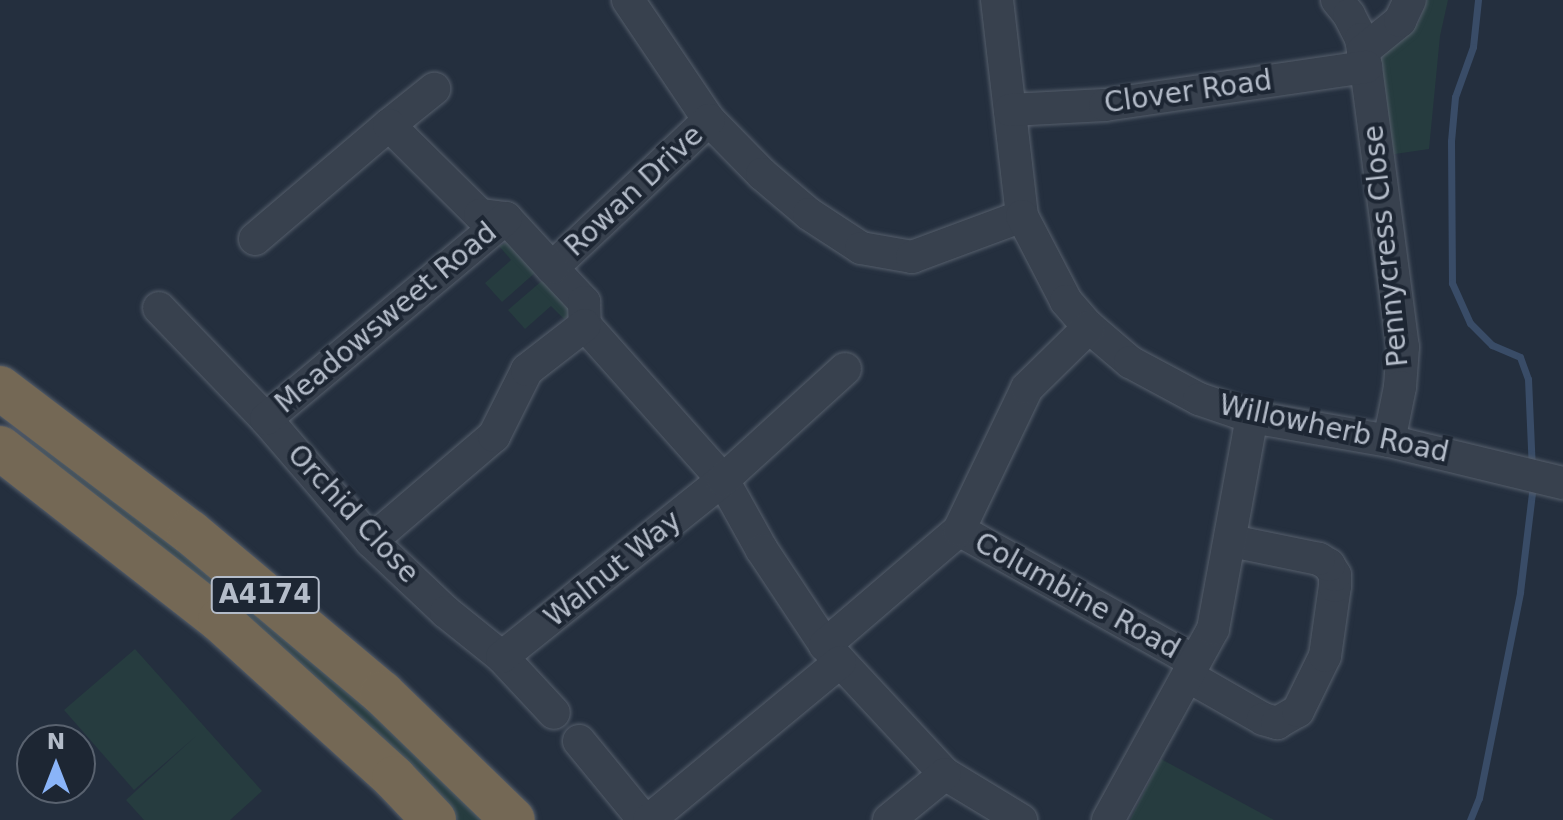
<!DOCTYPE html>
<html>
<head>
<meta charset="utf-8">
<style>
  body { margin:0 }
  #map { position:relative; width:1563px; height:820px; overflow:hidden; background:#242f3e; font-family:"DejaVu Sans",sans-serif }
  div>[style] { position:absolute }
  .green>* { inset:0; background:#263c3f }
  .stream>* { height:7px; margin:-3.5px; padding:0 3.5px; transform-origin:3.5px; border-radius:3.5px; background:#394c67 }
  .roads { filter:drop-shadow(0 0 2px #565f6c) drop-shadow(0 0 2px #565f6c) }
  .minor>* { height:32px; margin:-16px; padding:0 16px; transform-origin:16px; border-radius:16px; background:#38414e }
  .highway>* { height:44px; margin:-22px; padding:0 22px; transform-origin:22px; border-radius:22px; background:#746855 }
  span { translate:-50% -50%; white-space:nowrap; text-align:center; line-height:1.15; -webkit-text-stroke:8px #1d2633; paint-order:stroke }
  .shield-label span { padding:2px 6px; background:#1d2633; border:2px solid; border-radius:6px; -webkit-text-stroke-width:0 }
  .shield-label { font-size:26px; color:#b4bcc9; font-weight:700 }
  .street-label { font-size:28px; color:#b4bcc9 }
  .north { position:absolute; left:16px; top:724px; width:80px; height:80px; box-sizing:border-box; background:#1d2633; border:2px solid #59626f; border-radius:50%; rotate:0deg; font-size:22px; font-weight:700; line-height:32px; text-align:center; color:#b4bcc9 }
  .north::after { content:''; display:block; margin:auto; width:28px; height:36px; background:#8ab4f8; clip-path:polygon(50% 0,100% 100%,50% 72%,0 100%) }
</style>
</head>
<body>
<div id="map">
  <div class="green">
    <div style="clip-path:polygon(1427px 0,1448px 0,1440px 36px,1429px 149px,1388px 155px,1375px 71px,1384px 53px,1418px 24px)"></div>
    <div style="clip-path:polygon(511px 241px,537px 271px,502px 302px,485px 283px,511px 260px,499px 246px)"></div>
    <div style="clip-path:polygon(544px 279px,570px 309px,568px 316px,564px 319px,551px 306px,525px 329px,508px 310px)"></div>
    <div style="clip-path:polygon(36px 435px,265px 612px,489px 820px,457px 820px,405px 768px,23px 448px)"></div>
    <div style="clip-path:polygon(135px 649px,262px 791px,230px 820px,144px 820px,126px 800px,196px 736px,134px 790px,64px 710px)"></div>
    <div style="clip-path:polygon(1161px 759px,1274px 820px,1130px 820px)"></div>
  </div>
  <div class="stream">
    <div style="left:1478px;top:0;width:47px;rotate:96.1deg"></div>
    <div style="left:1473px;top:47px;width:53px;rotate:109.8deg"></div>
    <div style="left:1455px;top:97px;width:44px;rotate:95.2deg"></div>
    <div style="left:1451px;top:141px;width:142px;rotate:89.6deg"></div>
    <div style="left:1452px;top:283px;width:44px;rotate:65.8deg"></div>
    <div style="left:1470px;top:323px;width:31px;rotate:45deg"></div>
    <div style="left:1492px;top:345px;width:30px;rotate:23deg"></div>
    <div style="left:1520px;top:357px;width:23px;rotate:70deg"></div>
    <div style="left:1528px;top:379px;width:90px;rotate:87.5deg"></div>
    <div style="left:1470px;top:820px;width:24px;rotate:-68deg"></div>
    <div style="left:1479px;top:798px;width:210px;rotate:-78.7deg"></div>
    <div style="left:1520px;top:592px;width:108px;rotate:-83.1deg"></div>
  </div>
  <div class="roads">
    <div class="minor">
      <div style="left:628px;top:0;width:145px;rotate:56deg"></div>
      <div style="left:709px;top:120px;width:76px;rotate:45.5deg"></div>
      <div style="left:762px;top:174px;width:62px;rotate:40.4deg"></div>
      <div style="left:809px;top:214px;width:62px;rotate:33.2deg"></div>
      <div style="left:861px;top:248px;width:52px;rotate:10deg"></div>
      <div style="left:912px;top:257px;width:117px;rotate:-20.4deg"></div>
      <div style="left:997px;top:0;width:217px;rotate:83.4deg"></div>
      <div style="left:1022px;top:216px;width:96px;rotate:62.6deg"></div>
      <div style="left:1066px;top:301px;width:35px;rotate:49deg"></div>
      <div style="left:1089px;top:327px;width:54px;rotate:40.5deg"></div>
      <div style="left:1130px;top:362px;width:78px;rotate:28.2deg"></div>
      <div style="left:1199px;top:399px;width:56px;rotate:18.8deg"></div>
      <div style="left:1252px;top:417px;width:139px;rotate:9.9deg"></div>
      <div style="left:1389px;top:441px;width:179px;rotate:13.6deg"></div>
      <div style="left:1337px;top:0;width:19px;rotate:51deg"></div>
      <div style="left:1349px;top:15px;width:27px;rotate:63deg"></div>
      <div style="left:1361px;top:39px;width:28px;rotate:80deg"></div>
      <div style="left:1366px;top:67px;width:282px;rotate:82.5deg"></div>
      <div style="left:1403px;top:347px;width:40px;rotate:94.3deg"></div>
      <div style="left:1400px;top:387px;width:55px;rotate:101.5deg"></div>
      <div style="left:1363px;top:51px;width:48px;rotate:-39deg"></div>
      <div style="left:1400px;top:21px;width:23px;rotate:-65deg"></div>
      <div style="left:1010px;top:110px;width:95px;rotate:-3deg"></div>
      <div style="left:1105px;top:105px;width:264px;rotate:-8.3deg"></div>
      <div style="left:709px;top:120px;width:216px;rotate:136.7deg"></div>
      <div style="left:552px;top:268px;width:47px;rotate:46.7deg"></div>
      <div style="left:584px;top:302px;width:23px;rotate:88deg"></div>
      <div style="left:585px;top:325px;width:208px;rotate:48.3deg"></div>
      <div style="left:723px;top:480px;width:80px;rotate:60.9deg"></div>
      <div style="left:762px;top:550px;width:114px;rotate:56.4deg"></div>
      <div style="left:825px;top:645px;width:176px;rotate:47.1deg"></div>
      <div style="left:945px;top:774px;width:89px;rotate:31.2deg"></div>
      <div style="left:389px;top:125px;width:58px;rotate:-38.7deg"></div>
      <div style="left:255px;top:239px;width:176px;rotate:-40.4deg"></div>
      <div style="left:389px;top:125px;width:128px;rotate:44.7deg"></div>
      <div style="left:480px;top:215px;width:26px;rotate:7deg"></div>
      <div style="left:506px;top:218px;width:68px;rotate:47.4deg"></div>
      <div style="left:159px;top:308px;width:154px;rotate:46.1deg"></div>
      <div style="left:266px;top:419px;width:161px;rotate:49.3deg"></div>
      <div style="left:371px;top:541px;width:103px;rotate:43.4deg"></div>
      <div style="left:446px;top:612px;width:72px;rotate:38.8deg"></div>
      <div style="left:502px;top:657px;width:76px;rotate:47.1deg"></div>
      <div style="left:266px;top:419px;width:313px;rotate:-39.9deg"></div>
      <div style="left:959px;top:530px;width:270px;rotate:29.2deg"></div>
      <div style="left:371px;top:541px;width:162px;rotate:-40.5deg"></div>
      <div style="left:494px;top:436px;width:74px;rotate:-63.4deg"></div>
      <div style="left:527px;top:370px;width:73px;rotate:-37.8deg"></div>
      <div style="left:825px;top:645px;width:177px;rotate:-40.6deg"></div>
      <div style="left:959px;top:530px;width:157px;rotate:-64.4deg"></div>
      <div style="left:1027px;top:388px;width:87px;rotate:-44.5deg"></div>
      <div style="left:502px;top:657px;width:283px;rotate:-38.7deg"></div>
      <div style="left:723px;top:480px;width:165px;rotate:-42.3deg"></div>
      <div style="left:1188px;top:676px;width:86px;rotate:29.8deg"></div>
      <div style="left:1263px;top:719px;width:15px;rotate:16deg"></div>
      <div style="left:1277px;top:723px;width:24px;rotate:-30deg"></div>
      <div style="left:1298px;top:711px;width:61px;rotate:-63.9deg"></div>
      <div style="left:1325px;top:656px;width:71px;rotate:-81.9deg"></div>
      <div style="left:1335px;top:586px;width:11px;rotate:-90deg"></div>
      <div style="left:1335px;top:575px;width:12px;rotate:-121deg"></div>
      <div style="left:1329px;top:565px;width:12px;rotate:-149deg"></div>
      <div style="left:1319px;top:559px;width:90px;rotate:-168.4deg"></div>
      <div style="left:579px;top:741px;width:102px;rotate:50.6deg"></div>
      <div style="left:649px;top:820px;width:248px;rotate:-39.6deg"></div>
      <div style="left:889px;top:820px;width:72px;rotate:-39.4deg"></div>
      <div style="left:1108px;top:820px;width:218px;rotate:-61.2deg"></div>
      <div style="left:1213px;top:629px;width:216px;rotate:-79.6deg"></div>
    </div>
    <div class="highway">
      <div style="left:0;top:388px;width:238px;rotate:37.2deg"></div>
      <div style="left:190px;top:532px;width:251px;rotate:40deg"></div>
      <div style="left:382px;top:693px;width:182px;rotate:44.1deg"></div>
      <div style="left:0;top:448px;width:279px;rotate:38deg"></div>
      <div style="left:220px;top:620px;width:235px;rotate:42.2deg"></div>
      <div style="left:394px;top:778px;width:58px;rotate:46.4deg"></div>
    </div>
  </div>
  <div class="shield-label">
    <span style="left:265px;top:595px">A4174</span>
  </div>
  <div class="street-label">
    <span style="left:1188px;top:92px;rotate:-8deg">Clover Road</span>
    <span style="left:634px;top:191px;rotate:-43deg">Rowan Drive</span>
    <span style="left:1386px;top:246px;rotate:-96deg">Pennycress Close</span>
    <span style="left:386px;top:318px;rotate:-40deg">Meadowsweet Road</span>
    <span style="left:1334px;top:429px;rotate:12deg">Willowherb Road</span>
    <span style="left:353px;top:514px;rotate:47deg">Orchid Close</span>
    <span style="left:613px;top:569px;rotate:-39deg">Walnut Way</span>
    <span style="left:1077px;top:596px;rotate:29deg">Columbine Road</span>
  </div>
  <div class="north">N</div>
</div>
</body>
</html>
